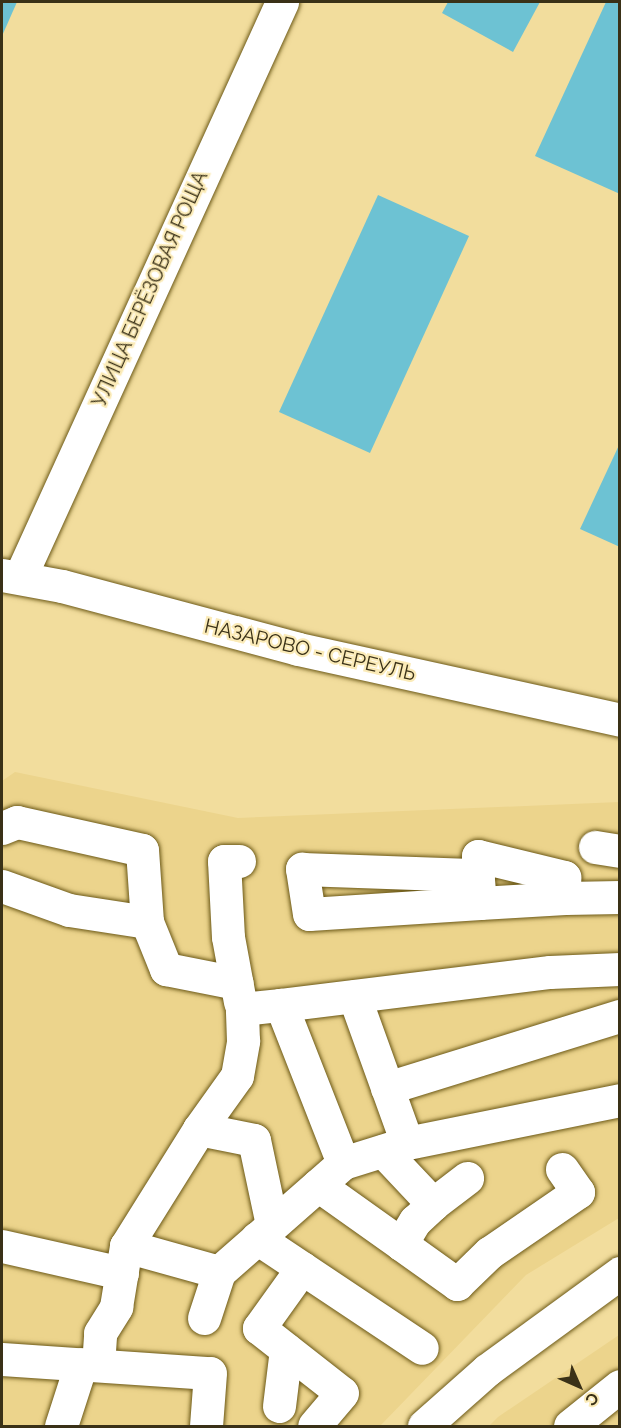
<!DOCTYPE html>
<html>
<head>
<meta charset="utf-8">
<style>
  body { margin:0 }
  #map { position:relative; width:621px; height:1428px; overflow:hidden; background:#f2dd9d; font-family:Raleway,sans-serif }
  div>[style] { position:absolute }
  .built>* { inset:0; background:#ecd48c }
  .building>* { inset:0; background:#6dc2d3 }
  .roads { filter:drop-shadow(0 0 2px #6c5917) drop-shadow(0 0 2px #6c5917) }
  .minor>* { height:33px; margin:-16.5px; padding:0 16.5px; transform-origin:16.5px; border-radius:16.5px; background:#fff }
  span { translate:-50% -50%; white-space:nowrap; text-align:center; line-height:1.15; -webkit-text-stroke:4.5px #fbebb8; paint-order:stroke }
  .street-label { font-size:20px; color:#3a3117 }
  .frame { position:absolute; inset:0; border:3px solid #3a3117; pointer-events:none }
  .north { position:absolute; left:549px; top:1356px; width:60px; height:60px; -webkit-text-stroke:4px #fbebb8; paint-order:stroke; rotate:135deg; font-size:16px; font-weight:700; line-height:24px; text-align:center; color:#3a3117 }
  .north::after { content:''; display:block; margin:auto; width:21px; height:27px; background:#3a3117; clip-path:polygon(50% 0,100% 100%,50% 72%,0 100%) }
</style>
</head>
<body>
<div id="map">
  <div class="built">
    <div style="clip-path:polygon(15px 772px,238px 818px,619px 802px,619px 1218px,526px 1275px,380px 1426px,2px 1426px,2px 781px)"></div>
    <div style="clip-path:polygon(619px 1335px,619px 1426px,489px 1426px,498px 1417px)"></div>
  </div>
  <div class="building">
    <div style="clip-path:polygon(2px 2px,17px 2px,2px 36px)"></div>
    <div style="clip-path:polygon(448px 2px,540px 2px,513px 52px,442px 13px)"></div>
    <div style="clip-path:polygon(606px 2px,620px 2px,620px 194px,535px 156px)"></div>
    <div style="clip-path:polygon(378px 195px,469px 236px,370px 453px,279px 412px)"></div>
    <div style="clip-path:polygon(620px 443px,620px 547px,580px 529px)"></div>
  </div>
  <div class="roads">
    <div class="minor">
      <div style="left:2px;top:575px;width:61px;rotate:10.4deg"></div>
      <div style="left:62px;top:586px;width:244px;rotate:14.9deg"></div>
      <div style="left:298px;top:649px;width:330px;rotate:12.4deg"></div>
      <div style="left:20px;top:577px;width:632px;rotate:-65.5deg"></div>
      <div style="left:2px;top:828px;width:16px;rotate:-22deg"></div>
      <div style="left:17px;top:822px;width:128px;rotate:12.6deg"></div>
      <div style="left:142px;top:850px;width:72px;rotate:86deg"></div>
      <div style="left:147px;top:922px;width:51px;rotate:68deg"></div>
      <div style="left:166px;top:969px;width:72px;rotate:11.2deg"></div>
      <div style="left:595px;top:847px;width:25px;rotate:9deg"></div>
      <div style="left:239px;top:861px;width:15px;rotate:180deg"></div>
      <div style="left:224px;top:861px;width:76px;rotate:87deg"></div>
      <div style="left:228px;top:937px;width:66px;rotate:79.5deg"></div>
      <div style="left:478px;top:880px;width:23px;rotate:85deg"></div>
      <div style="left:480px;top:903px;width:85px;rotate:-3.4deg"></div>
      <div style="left:2px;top:886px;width:71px;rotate:19.7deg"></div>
      <div style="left:69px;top:910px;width:79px;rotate:8.7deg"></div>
      <div style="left:480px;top:903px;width:171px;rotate:176.3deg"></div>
      <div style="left:309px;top:914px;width:46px;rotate:-98.8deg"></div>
      <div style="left:302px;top:869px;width:176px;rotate:2deg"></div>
      <div style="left:478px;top:875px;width:19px;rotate:-90deg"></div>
      <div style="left:478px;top:856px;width:89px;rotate:13.7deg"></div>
      <div style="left:564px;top:877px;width:21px;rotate:87deg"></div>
      <div style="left:565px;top:898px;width:55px;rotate:-1deg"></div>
      <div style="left:387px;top:1088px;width:244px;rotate:-17.2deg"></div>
      <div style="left:199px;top:1129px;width:65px;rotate:-54.4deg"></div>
      <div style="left:237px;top:1076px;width:36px;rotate:-80deg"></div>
      <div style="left:243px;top:1041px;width:32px;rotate:-92deg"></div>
      <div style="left:242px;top:1009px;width:39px;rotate:-6deg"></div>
      <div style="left:407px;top:1143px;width:217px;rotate:-11.4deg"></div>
      <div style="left:383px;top:1151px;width:73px;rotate:46.7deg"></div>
      <div style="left:433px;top:1204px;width:43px;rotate:-37.4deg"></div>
      <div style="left:343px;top:1163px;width:67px;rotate:-17.4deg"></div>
      <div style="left:407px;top:1143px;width:156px;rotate:-109.8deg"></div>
      <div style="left:318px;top:1185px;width:102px;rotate:35.4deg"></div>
      <div style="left:401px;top:1244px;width:27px;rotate:-59deg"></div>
      <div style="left:415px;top:1221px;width:25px;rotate:-43deg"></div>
      <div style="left:257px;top:1238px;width:198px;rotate:33.7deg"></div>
      <div style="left:401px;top:1244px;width:69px;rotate:35.5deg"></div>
      <div style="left:457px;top:1284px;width:45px;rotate:-44.1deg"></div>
      <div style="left:489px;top:1253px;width:108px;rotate:-34.4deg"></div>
      <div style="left:578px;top:1192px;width:28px;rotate:-125deg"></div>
      <div style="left:2px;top:1246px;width:123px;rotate:12.7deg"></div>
      <div style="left:126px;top:1246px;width:97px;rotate:15.6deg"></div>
      <div style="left:302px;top:1268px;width:74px;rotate:125.6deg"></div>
      <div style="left:259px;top:1328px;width:105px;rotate:38.1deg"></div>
      <div style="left:342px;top:1393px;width:43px;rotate:130.3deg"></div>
      <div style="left:204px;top:1318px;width:48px;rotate:-71.9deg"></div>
      <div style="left:219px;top:1272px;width:165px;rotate:-41.3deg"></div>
      <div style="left:343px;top:1163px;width:170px;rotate:-111.4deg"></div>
      <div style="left:281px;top:1005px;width:271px;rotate:-7deg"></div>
      <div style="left:550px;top:972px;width:70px;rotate:-2.5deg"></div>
      <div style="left:2px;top:1359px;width:208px;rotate:3.9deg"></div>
      <div style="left:210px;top:1373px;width:53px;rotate:94.3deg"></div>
      <div style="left:98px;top:1365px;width:32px;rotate:-86deg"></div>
      <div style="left:100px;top:1333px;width:31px;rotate:-58deg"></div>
      <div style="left:116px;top:1307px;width:62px;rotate:-80.7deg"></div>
      <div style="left:126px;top:1246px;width:138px;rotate:-58deg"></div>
      <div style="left:199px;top:1129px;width:56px;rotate:11.3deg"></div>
      <div style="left:254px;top:1140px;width:87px;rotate:78deg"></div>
      <div style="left:279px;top:1406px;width:57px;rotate:-83deg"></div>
      <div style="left:61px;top:1426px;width:65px;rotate:-72.1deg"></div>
      <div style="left:424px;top:1426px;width:84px;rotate:-41.6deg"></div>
      <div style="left:487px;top:1370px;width:165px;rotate:-36.1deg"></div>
      <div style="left:570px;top:1426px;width:64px;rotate:-38.7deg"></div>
    </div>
  </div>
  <div class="street-label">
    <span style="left:150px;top:289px;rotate:-66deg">УЛИЦА БЕРЁЗОВАЯ РОЩА</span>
    <span style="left:310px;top:650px;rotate:13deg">НАЗАРОВО - СЕРЕУЛЬ</span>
  </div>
  <div class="frame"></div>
  <div class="north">С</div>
</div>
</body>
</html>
